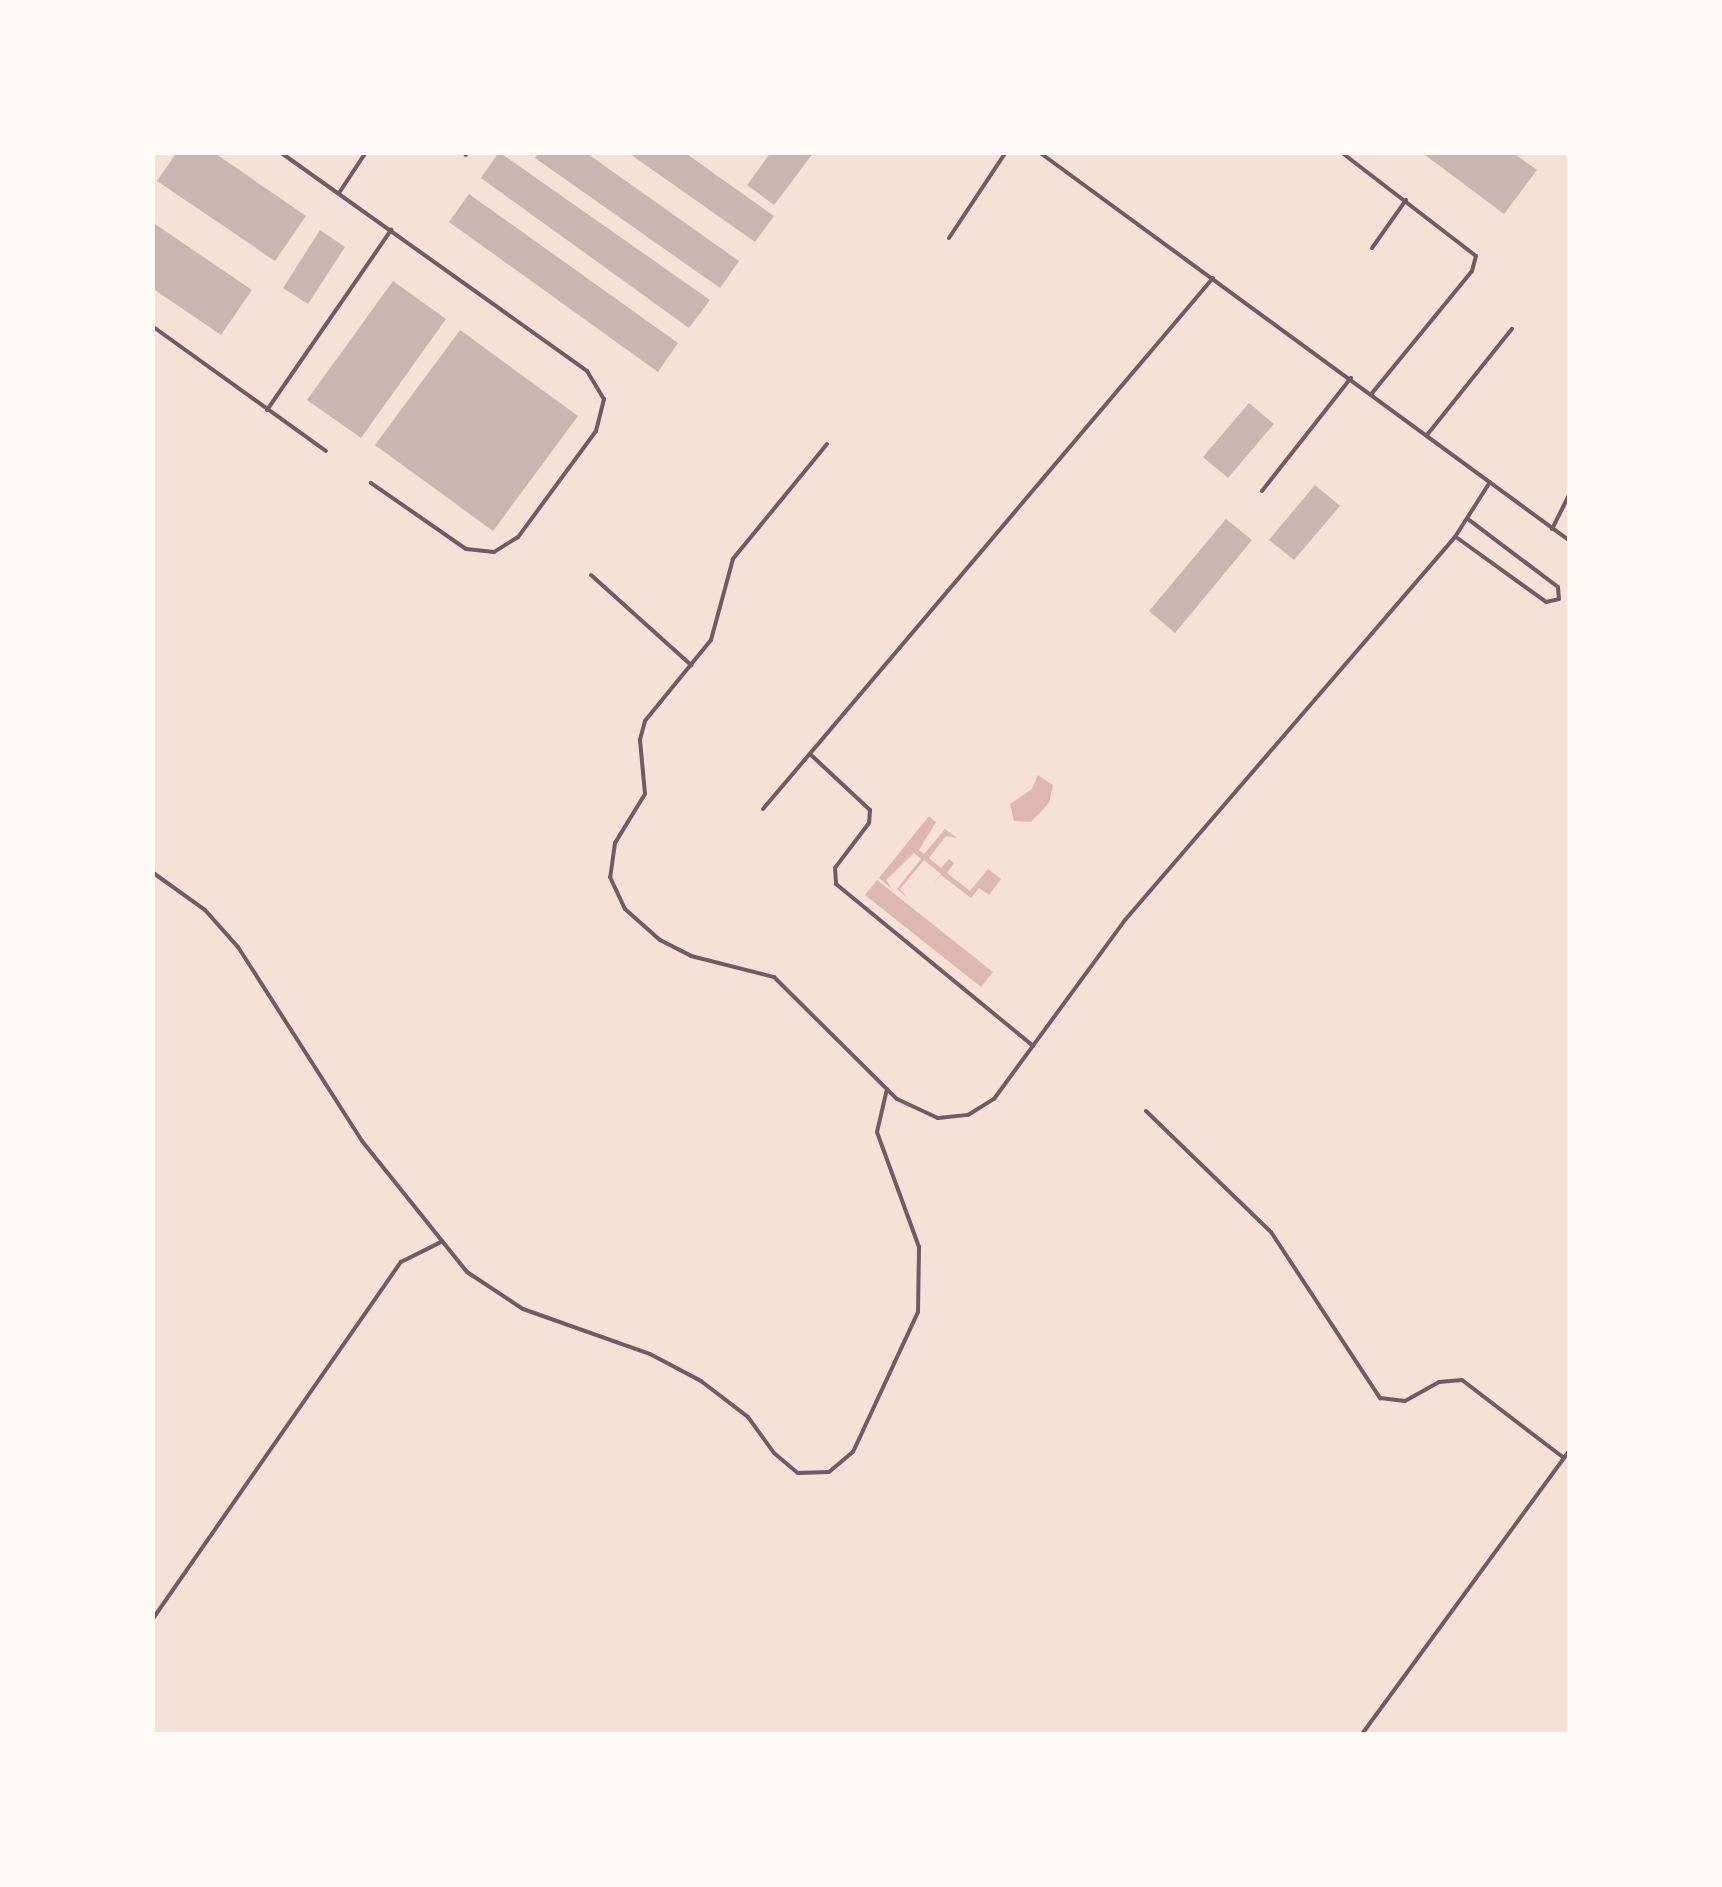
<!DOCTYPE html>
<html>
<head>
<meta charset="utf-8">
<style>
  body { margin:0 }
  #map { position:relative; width:1722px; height:1887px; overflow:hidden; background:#f7e1d7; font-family:Commissioner,sans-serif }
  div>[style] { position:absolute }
  .water>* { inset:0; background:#dcb8b0 }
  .building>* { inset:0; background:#ccb4b1 }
  .service>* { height:4px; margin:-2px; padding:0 2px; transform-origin:2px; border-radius:2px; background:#755966 }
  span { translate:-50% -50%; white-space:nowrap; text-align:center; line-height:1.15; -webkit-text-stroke:8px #fffaf5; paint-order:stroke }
  .frame { position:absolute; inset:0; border:155px solid #fffaf5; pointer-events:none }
</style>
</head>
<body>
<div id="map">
  <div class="water">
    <div style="clip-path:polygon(1038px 775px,1053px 785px,1049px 803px,1031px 822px,1014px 821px,1010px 804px,1032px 789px)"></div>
    <div style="clip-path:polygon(929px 816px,936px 822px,919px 850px,924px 854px,945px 829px,957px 838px,946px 836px,929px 858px,941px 868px,949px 859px,954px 863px,947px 873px,970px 891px,988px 869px,1001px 879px,989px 895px,979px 888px,971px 898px,941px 875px,932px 886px,941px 874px,924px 860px,900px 889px,908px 898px,897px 889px,921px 859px,914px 853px,886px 880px,892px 889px,879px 878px)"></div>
    <div style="clip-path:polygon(877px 880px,993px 972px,981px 987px,865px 895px)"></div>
  </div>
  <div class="building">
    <div style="clip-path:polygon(177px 152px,213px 152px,306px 216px,275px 261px,157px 181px)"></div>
    <div style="clip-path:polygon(499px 152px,710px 300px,689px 328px,481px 178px)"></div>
    <div style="clip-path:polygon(539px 152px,585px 152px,739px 261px,720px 288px,535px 158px)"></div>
    <div style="clip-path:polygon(627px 152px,684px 152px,774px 216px,755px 242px)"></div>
    <div style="clip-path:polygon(771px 152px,814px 152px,774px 205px,747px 185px)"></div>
    <div style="clip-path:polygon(1421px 152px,1512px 152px,1537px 170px,1504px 214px)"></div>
    <div style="clip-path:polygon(469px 194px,678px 343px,658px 372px,449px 222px)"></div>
    <div style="clip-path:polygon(152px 222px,252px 290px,221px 335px,152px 288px)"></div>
    <div style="clip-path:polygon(320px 230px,345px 247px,308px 304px,283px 288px)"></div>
    <div style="clip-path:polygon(393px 281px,446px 319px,361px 438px,307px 400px)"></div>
    <div style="clip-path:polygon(460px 330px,578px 416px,493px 531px,375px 445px)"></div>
    <div style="clip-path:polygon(1249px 403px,1274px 424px,1228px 478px,1203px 457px)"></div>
    <div style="clip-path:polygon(1315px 485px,1340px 506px,1294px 560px,1269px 540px)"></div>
    <div style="clip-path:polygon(1226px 519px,1252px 540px,1175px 633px,1149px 611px)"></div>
  </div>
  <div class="service">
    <div style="left:280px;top:152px;width:377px;rotate:35.5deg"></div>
    <div style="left:587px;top:371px;width:33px;rotate:59deg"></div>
    <div style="left:604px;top:399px;width:33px;rotate:104deg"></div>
    <div style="left:596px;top:431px;width:132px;rotate:126.3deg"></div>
    <div style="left:518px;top:537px;width:28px;rotate:148deg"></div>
    <div style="left:494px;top:552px;width:28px;rotate:-174deg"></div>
    <div style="left:466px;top:549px;width:116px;rotate:-145.2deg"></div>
    <div style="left:463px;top:152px;width:4px;rotate:45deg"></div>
    <div style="left:1039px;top:152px;width:658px;rotate:36.23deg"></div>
    <div style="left:1341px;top:152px;width:170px;rotate:37.6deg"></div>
    <div style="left:1476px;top:256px;width:16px;rotate:105deg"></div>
    <div style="left:1472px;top:271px;width:158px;rotate:129.3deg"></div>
    <div style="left:339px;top:193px;width:49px;rotate:-56.6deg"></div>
    <div style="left:949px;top:238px;width:103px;rotate:-56.5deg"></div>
    <div style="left:1372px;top:248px;width:59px;rotate:-54.7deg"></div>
    <div style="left:152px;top:326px;width:214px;rotate:35.7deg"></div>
    <div style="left:267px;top:410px;width:219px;rotate:-55.4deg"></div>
    <div style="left:1427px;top:435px;width:136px;rotate:-51.3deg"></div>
    <div style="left:827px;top:444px;width:149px;rotate:129.3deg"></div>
    <div style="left:733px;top:559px;width:84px;rotate:105.2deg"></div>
    <div style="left:711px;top:640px;width:104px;rotate:129.2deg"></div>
    <div style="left:645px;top:721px;width:20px;rotate:105deg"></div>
    <div style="left:640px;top:740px;width:54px;rotate:84.7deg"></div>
    <div style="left:645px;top:794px;width:57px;rotate:121.5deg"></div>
    <div style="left:615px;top:843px;width:34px;rotate:98deg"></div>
    <div style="left:610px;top:877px;width:35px;rotate:65deg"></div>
    <div style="left:625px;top:909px;width:47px;rotate:41.5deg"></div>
    <div style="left:660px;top:940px;width:35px;rotate:27deg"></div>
    <div style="left:691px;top:956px;width:86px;rotate:14.2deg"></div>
    <div style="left:774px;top:977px;width:173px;rotate:44.8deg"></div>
    <div style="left:897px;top:1099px;width:45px;rotate:24.9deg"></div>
    <div style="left:938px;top:1118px;width:30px;rotate:-6deg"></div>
    <div style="left:968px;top:1115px;width:31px;rotate:-32deg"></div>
    <div style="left:994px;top:1099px;width:222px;rotate:-53.8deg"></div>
    <div style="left:1125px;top:920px;width:506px;rotate:-49.25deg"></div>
    <div style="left:1455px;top:537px;width:65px;rotate:-57.5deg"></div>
    <div style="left:1262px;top:491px;width:144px;rotate:-51.8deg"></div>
    <div style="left:1552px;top:529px;width:40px;rotate:-63.4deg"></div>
    <div style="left:1456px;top:537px;width:111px;rotate:35.8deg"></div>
    <div style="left:1546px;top:602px;width:13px;rotate:-13deg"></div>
    <div style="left:1559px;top:599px;width:12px;rotate:-95deg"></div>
    <div style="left:1558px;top:587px;width:111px;rotate:-143deg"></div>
    <div style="left:591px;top:575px;width:135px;rotate:42deg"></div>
    <div style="left:810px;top:754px;width:82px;rotate:43deg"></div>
    <div style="left:870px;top:810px;width:13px;rotate:94deg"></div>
    <div style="left:869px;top:823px;width:56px;rotate:127.1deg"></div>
    <div style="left:835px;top:868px;width:16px;rotate:86deg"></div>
    <div style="left:836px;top:884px;width:255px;rotate:39.4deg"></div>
    <div style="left:763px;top:809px;width:696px;rotate:-49.72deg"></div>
    <div style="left:152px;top:872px;width:65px;rotate:35.6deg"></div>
    <div style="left:205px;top:910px;width:50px;rotate:48.3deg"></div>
    <div style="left:238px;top:947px;width:230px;rotate:57.4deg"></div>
    <div style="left:362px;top:1141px;width:168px;rotate:51.3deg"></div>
    <div style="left:467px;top:1272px;width:67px;rotate:33.5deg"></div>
    <div style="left:523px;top:1309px;width:135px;rotate:19.5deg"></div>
    <div style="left:650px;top:1354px;width:58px;rotate:27.9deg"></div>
    <div style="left:701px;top:1381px;width:59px;rotate:37.5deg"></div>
    <div style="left:748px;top:1417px;width:44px;rotate:54.2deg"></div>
    <div style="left:774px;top:1453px;width:31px;rotate:40deg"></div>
    <div style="left:798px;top:1473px;width:31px;rotate:-2deg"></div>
    <div style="left:829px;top:1472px;width:31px;rotate:-40deg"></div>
    <div style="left:853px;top:1452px;width:154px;rotate:-65.1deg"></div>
    <div style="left:918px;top:1312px;width:65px;rotate:-89.1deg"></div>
    <div style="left:919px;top:1247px;width:122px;rotate:-110.1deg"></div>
    <div style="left:877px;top:1132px;width:44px;rotate:-76.9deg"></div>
    <div style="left:1146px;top:1111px;width:174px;rotate:44.1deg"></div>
    <div style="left:1271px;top:1232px;width:199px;rotate:56.7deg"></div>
    <div style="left:1380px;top:1398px;width:25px;rotate:7deg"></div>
    <div style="left:1405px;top:1401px;width:39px;rotate:-29deg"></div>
    <div style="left:1439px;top:1382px;width:23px;rotate:-5deg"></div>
    <div style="left:1462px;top:1380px;width:128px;rotate:37.4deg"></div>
    <div style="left:152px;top:1620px;width:436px;rotate:-55.2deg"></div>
    <div style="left:401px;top:1262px;width:45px;rotate:-26.6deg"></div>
    <div style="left:1362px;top:1734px;width:352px;rotate:-53.8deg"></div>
  </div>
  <div class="frame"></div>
</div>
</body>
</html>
